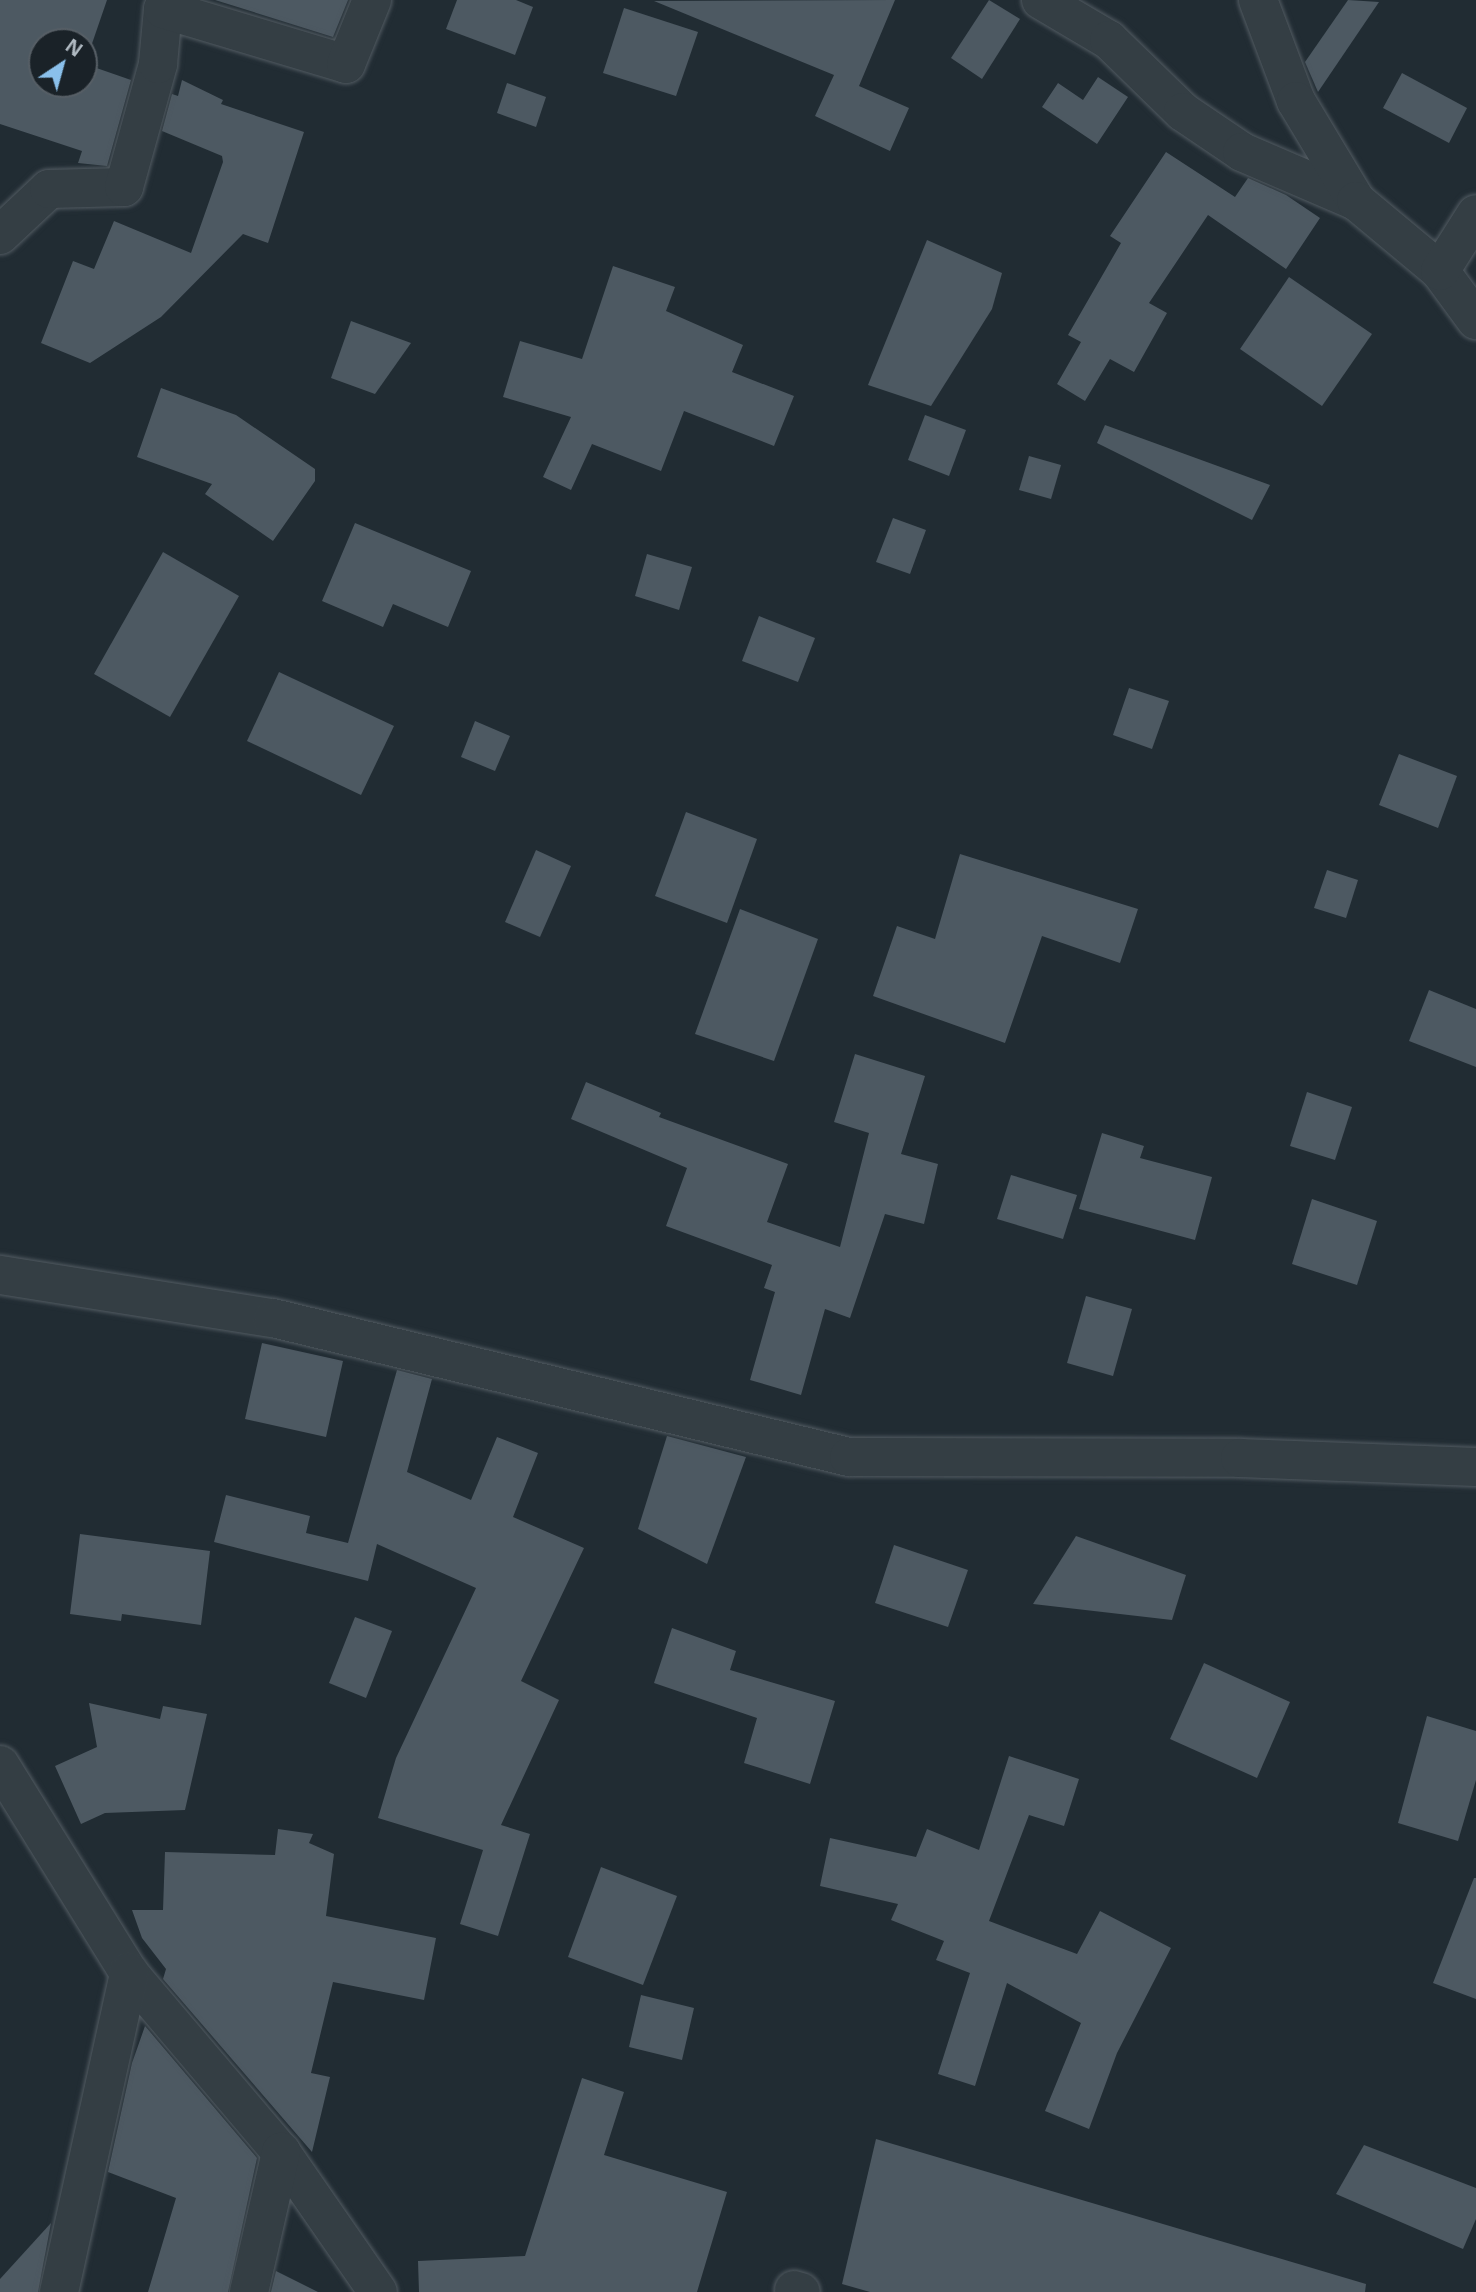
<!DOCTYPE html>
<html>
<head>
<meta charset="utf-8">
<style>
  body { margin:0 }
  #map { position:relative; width:1476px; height:2292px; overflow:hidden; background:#212c33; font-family:"Open Sans",sans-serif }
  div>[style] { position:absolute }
  .building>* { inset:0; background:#4d5962 }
  .roads { filter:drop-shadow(0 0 2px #525b62) drop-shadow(0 0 2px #525b62) }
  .minor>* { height:38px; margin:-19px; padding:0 19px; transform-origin:19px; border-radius:19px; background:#343e44 }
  span { translate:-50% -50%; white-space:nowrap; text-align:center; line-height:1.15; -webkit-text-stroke:6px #1a2228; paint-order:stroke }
  .north { position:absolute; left:28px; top:28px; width:70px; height:70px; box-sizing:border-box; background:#1a2228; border:2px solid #565e65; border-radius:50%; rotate:36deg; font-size:19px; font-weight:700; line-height:28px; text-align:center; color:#afb9c1 }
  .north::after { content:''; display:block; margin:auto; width:24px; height:32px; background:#8ac0eb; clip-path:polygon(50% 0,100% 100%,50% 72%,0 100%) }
</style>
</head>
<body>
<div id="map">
  <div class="building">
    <div style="clip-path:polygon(evenodd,0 0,107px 0,85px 64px,131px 80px,107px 166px,78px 163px,82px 151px,0 124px,0 0,42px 42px,84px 42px,84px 84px,42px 84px,42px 42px)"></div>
    <div style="clip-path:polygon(215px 0,348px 0,333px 37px)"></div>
    <div style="clip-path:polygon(457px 0,516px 0,533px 7px,515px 55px,446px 29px)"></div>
    <div style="clip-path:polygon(895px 0,859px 86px,909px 108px,890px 151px,815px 116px,834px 75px,654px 1px)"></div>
    <div style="clip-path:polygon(989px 0,1020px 19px,982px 79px,951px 58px)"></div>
    <div style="clip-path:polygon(1348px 0,1379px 2px,1318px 92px,1305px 62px)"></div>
    <div style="clip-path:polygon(624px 8px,698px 32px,676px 96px,603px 73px)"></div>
    <div style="clip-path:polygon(1402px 73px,1467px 108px,1449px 143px,1383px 108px)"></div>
    <div style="clip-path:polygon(1098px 77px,1128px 97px,1097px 144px,1042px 107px,1058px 83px,1083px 100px)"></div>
    <div style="clip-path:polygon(182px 80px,223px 100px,221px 104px,304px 132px,268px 243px,243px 234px,161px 317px,90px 363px,41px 343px,73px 261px,94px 269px,114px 221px,191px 253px,223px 162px,222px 156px,162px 131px,172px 94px,178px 96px)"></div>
    <div style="clip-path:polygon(507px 83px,546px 97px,536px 127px,497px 113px)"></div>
    <div style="clip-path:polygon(1166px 152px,1235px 197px,1248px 178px,1286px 195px,1320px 218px,1286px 269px,1208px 215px,1149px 303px,1167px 313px,1134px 372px,1110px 359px,1085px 401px,1057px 384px,1081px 342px,1068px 335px,1121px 243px,1110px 236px)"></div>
    <div style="clip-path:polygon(927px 240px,1002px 273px,992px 309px,931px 406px,868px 385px)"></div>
    <div style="clip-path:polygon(613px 266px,675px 287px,666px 311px,743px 345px,732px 372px,794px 396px,774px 446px,684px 411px,661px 471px,592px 444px,571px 490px,543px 477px,571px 417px,503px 397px,520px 341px,582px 359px)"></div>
    <div style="clip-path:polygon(1289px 277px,1372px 334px,1322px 406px,1240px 349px)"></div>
    <div style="clip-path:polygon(351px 321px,411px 343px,375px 394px,331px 378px)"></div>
    <div style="clip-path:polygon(161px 388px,236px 415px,315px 469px,315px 481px,273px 541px,205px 494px,212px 484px,137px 457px)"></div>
    <div style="clip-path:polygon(925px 415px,966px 430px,949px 476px,908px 460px)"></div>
    <div style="clip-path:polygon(1105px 425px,1270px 485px,1252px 520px,1097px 443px)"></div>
    <div style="clip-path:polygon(1029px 456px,1061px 465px,1051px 499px,1019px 490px)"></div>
    <div style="clip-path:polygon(893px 518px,926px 530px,910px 574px,876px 562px)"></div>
    <div style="clip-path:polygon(355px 523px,471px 571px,448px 627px,393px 604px,383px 627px,322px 601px)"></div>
    <div style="clip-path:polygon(163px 552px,239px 596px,170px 717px,94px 674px)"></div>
    <div style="clip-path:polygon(647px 554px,692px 567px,679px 610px,635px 596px)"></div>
    <div style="clip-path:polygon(759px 616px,815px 638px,798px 682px,742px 661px)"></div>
    <div style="clip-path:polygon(279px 672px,394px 726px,361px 795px,247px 741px)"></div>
    <div style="clip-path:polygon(1129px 688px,1169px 701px,1152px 749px,1113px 735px)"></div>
    <div style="clip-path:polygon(475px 721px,510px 736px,495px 771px,461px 757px)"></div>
    <div style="clip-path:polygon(1399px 754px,1457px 776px,1438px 828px,1379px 805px)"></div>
    <div style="clip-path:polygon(686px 812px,757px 839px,727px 923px,655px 896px)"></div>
    <div style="clip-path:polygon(536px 850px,571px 866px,540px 937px,505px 922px)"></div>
    <div style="clip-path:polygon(960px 854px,1138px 909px,1120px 963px,1042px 936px,1005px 1043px,873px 996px,897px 926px,935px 939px)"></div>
    <div style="clip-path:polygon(1327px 870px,1358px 880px,1346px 918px,1314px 908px)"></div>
    <div style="clip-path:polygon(740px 909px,818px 939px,774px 1061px,695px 1034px)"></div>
    <div style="clip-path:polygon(1429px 990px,1476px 1009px,1476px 1067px,1409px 1041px)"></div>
    <div style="clip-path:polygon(855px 1054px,925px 1076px,901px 1154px,938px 1164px,924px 1224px,885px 1214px,850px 1318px,825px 1309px,801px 1395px,750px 1380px,775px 1292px,764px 1288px,772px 1265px,666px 1226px,687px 1168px,571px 1119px,586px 1082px,661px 1113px,659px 1117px,788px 1164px,767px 1222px,840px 1247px,869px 1133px,834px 1122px)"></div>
    <div style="clip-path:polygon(1307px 1092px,1352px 1107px,1335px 1160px,1290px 1146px)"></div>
    <div style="clip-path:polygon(1102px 1133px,1144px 1146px,1140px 1158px,1212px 1177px,1195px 1240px,1079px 1209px)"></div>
    <div style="clip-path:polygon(1011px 1175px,1077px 1195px,1063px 1239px,997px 1219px)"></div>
    <div style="clip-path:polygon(1312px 1199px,1377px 1221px,1357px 1285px,1292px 1264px)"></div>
    <div style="clip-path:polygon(1086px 1296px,1132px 1309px,1113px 1376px,1067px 1363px)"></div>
    <div style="clip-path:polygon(262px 1343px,343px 1361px,326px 1437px,245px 1419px)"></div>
    <div style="clip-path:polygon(397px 1370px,432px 1379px,407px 1472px,471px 1500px,497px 1437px,538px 1453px,513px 1517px,584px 1548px,521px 1681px,559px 1700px,501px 1825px,530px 1834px,498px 1936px,460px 1924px,483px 1850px,378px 1818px,396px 1758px,476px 1588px,377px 1544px,368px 1581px,214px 1542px,226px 1495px,310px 1516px,306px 1533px,348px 1543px)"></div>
    <div style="clip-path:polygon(667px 1436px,746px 1457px,707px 1564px,638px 1529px)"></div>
    <div style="clip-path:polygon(80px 1534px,210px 1551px,201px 1625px,122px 1614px,121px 1621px,70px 1614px)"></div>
    <div style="clip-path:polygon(1076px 1536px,1186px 1575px,1172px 1620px,1033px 1604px)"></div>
    <div style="clip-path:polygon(894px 1545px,968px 1570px,948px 1627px,875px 1603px)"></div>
    <div style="clip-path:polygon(355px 1617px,392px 1631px,366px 1698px,329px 1683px)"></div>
    <div style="clip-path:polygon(672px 1628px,736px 1651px,730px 1670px,835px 1701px,810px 1784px,744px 1763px,757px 1718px,654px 1683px)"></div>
    <div style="clip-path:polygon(1204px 1663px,1290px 1702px,1257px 1778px,1170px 1739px)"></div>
    <div style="clip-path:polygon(89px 1703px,160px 1719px,163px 1706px,207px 1714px,185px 1810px,105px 1813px,81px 1824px,55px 1766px,97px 1747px)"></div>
    <div style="clip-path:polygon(1427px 1716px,1476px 1731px,1476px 1780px,1458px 1841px,1398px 1823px)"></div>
    <div style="clip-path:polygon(1009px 1756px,1079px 1779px,1064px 1826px,1029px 1815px,989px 1921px,1077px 1954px,1100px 1911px,1171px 1948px,1117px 2053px,1089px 2129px,1045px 2111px,1081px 2023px,1007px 1983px,975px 2086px,938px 2074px,970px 1973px,936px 1960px,944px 1941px,891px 1920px,898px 1904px,820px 1886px,830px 1838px,916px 1857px,927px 1829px,979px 1850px)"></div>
    <div style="clip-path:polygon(278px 1829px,313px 1834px,309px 1843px,334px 1854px,326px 1916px,436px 1938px,424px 2000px,333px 1982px,311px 2073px,330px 2077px,312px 2152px,163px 1979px,166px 1969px,142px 1938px,132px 1910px,163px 1910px,165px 1852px,275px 1855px)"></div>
    <div style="clip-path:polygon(601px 1867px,677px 1896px,643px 1985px,568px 1957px)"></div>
    <div style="clip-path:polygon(1474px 1878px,1476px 1878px,1476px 1999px,1433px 1983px)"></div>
    <div style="clip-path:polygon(641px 1995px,694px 2008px,682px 2060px,629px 2047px)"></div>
    <div style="clip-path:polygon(145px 2026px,257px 2158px,228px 2292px,148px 2292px,176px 2198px,108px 2172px,132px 2063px)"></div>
    <div style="clip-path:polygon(582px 2078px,624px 2092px,604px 2155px,727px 2192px,697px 2292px,419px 2292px,418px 2261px,525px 2256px)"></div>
    <div style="clip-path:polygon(876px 2139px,1366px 2284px,1365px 2292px,870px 2292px,842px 2284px)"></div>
    <div style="clip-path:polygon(1364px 2145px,1476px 2188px,1476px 2219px,1463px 2249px,1336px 2194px)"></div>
    <div style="clip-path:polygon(51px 2223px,38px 2292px,0 2292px,0 2279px)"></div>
    <div style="clip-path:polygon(276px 2271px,318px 2292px,271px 2292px)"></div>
  </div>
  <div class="roads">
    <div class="minor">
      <div style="left:1041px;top:0;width:79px;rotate:30.5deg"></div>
      <div style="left:1109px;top:40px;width:103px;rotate:44.2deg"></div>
      <div style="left:1183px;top:112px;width:71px;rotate:34.1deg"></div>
      <div style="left:1242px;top:152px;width:124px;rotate:23.3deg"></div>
      <div style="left:1258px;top:0;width:108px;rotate:69.4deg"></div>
      <div style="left:1296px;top:101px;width:117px;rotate:59deg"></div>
      <div style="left:1356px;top:201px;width:109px;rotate:39.8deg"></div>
      <div style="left:1440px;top:271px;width:61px;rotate:53.7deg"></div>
      <div style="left:0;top:235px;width:67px;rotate:-43.2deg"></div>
      <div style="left:49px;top:189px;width:75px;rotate:-1.5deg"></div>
      <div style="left:124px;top:187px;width:128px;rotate:-74.5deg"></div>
      <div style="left:158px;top:64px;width:55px;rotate:-84.8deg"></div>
      <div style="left:163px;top:9px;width:191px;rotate:16.7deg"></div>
      <div style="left:346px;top:64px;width:69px;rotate:-67.9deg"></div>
      <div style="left:1440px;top:271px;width:67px;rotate:-57.7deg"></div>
      <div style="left:0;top:1275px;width:276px;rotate:9deg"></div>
      <div style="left:273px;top:1318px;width:593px;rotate:13.57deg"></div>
      <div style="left:849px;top:1457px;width:391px;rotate:0.1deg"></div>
      <div style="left:1240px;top:1458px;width:236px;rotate:2.2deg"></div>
      <div style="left:0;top:1765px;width:245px;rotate:58.2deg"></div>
      <div style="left:129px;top:1973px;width:235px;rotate:49.7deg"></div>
      <div style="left:281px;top:2152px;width:170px;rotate:55.3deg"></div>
      <div style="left:794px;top:2290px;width:7px;rotate:16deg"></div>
      <div style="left:59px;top:2292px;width:327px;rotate:-77.6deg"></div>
      <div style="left:249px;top:2292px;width:144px;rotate:-77.1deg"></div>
    </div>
  </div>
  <div class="north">N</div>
</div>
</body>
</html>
